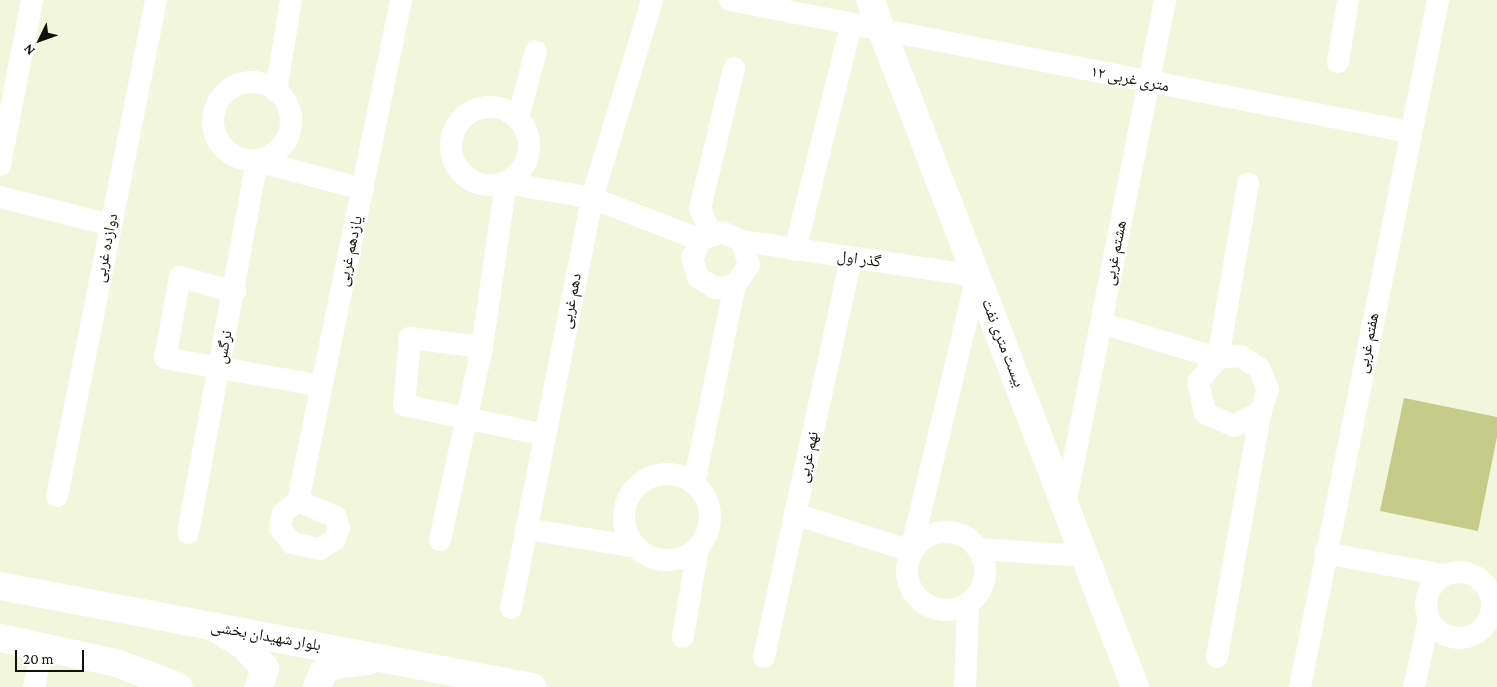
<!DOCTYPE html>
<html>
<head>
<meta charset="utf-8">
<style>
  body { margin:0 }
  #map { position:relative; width:1497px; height:687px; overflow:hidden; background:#f2f6dc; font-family:"Crimson Pro","Noto Naskh Arabic",serif }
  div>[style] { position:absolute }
  .green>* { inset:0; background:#c5cc89 }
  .street>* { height:22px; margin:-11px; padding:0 11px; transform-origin:11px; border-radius:11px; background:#fff }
  .street>.ring { margin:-11px; padding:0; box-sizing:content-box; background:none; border:22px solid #fff; border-radius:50% }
  .secondary>* { height:28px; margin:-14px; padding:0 14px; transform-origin:14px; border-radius:14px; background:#fff }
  span { translate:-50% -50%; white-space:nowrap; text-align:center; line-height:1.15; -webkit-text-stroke:4px #fff; paint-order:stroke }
  .street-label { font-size:16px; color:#11120a }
  .north { position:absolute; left:15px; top:15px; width:50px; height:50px; -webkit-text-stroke:4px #fff; paint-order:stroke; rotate:228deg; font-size:14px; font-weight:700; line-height:20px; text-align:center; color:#11120a }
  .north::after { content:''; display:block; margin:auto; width:18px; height:22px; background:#11120a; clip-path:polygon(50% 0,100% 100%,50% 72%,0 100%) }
  .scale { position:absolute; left:15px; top:650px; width:69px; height:22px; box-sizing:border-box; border:2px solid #11120a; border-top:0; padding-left:6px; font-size:15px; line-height:18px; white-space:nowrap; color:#11120a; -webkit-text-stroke:4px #fff; paint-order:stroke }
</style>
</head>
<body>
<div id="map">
  <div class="green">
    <div style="clip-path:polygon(1404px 398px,1497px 417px,1497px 437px,1478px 531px,1380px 511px)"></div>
  </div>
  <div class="street">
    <div style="left:730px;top:0;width:693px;rotate:10.99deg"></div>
    <div style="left:1338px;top:62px;width:63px;rotate:-80.8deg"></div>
    <div class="ring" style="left:213px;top:82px;width:56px;height:56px"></div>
    <div style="left:276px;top:91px;width:92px;rotate:-80.6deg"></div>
    <div class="ring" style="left:451px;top:107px;width:56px;height:56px"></div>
    <div style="left:518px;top:118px;width:69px;rotate:-75deg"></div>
    <div style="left:0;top:165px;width:168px;rotate:-79deg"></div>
    <div style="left:0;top:197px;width:114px;rotate:14.2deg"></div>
    <div style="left:711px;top:235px;width:29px;rotate:-112deg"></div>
    <div style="left:700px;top:208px;width:144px;rotate:-76.3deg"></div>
    <div style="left:742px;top:241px;width:25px;rotate:74deg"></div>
    <div style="left:749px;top:265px;width:24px;rotate:125deg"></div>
    <div style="left:735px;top:285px;width:20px;rotate:171deg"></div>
    <div style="left:715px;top:288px;width:20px;rotate:-147deg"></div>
    <div style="left:698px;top:277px;width:20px;rotate:-108deg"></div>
    <div style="left:692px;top:258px;width:20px;rotate:-63deg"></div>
    <div style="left:701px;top:240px;width:22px;rotate:-21deg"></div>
    <div style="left:722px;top:232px;width:22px;rotate:24deg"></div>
    <div style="left:742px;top:241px;width:238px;rotate:8.5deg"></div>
    <div style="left:977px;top:276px;width:283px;rotate:103.5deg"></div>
    <div style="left:911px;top:551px;width:122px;rotate:-162.3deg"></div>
    <div style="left:795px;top:250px;width:231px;rotate:-76deg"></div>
    <div style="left:235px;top:292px;width:57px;rotate:-164.7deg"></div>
    <div style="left:180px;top:277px;width:82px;rotate:100.5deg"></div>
    <div style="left:165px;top:358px;width:159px;rotate:10.1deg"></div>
    <div style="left:1101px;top:323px;width:122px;rotate:16.7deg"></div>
    <div style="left:1218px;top:358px;width:22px;rotate:-5deg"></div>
    <div style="left:1240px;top:356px;width:22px;rotate:32deg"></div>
    <div style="left:1259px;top:368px;width:23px;rotate:67deg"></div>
    <div style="left:1268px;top:389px;width:23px;rotate:108deg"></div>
    <div style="left:1261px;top:411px;width:31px;rotate:151deg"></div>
    <div style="left:1234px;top:426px;width:32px;rotate:-156deg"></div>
    <div style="left:1205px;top:413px;width:32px;rotate:-103deg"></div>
    <div style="left:1198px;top:382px;width:31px;rotate:-50deg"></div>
    <div style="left:1218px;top:358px;width:177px;rotate:-80.2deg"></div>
    <div style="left:482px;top:347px;width:73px;rotate:-172.9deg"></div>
    <div style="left:410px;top:338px;width:67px;rotate:95.1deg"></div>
    <div style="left:404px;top:405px;width:144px;rotate:12deg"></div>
    <div class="ring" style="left:624px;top:474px;width:64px;height:64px"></div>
    <div style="left:694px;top:484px;width:203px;rotate:-78.4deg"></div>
    <div style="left:57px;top:496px;width:506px;rotate:-78.71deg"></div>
    <div style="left:298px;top:501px;width:41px;rotate:22.8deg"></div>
    <div style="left:336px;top:517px;width:11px;rotate:75deg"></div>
    <div style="left:339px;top:528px;width:12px;rotate:110deg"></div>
    <div style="left:335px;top:539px;width:18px;rotate:146deg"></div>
    <div style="left:320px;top:549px;width:29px;rotate:-168deg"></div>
    <div style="left:292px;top:543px;width:19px;rotate:-129deg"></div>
    <div style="left:280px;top:528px;width:15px;rotate:-79deg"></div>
    <div style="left:283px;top:513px;width:19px;rotate:-39deg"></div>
    <div style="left:298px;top:501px;width:511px;rotate:-78.38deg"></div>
    <div style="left:1065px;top:505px;width:515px;rotate:-78.8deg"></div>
    <div style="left:526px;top:529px;width:111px;rotate:9.3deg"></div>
    <div class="ring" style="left:907px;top:532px;width:56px;height:56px"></div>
    <div style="left:188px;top:533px;width:378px;rotate:-79.5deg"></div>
    <div style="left:257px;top:161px;width:110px;rotate:14.8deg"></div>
    <div style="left:440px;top:540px;width:198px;rotate:-77.7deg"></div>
    <div style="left:482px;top:347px;width:166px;rotate:-81.7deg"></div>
    <div style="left:506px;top:183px;width:87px;rotate:9.9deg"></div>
    <div style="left:592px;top:198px;width:117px;rotate:21.1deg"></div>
    <div style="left:979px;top:549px;width:105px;rotate:3.8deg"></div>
    <div style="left:1325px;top:553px;width:119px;rotate:10.6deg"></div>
    <div class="ring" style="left:1426px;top:572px;width:44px;height:44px"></div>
    <div style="left:511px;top:608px;width:418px;rotate:-78.8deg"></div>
    <div style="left:592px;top:198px;width:207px;rotate:-73.1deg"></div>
    <div style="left:683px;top:637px;width:91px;rotate:-80.5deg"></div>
    <div style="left:764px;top:657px;width:408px;rotate:-77.7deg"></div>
    <div style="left:1217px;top:657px;width:250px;rotate:-79.9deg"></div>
    <div style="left:34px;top:687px;width:41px;rotate:-78.7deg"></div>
    <div style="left:965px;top:687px;width:83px;rotate:-87.9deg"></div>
    <div style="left:1300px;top:687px;width:701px;rotate:-78.64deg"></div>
    <div style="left:1414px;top:687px;width:69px;rotate:-77.4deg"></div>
  </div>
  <div class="secondary">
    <div style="left:870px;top:0;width:736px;rotate:68.91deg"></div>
    <div style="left:0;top:586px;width:542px;rotate:10.75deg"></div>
    <div style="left:220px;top:631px;width:26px;rotate:31deg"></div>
    <div style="left:242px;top:644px;width:33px;rotate:46deg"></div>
    <div style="left:265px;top:668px;width:20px;rotate:108deg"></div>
    <div style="left:0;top:638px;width:120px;rotate:12.1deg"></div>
    <div style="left:117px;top:663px;width:66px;rotate:21.2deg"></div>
    <div style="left:317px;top:687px;width:16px;rotate:-68deg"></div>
    <div style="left:323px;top:672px;width:13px;rotate:-32deg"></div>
    <div style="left:334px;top:665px;width:35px;rotate:-7deg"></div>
  </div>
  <div class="street-label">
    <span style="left:1130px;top:79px;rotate:11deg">۱۲ متری غربی</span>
    <span style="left:106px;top:248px;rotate:-79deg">دوازده غربی</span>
    <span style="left:350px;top:251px;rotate:-78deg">یازدهم غربی</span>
    <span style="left:1115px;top:253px;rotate:-79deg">هشتم غربی</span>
    <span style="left:859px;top:259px;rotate:8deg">گذر اول</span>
    <span style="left:571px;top:301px;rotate:-79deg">دهم غربی</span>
    <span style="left:1003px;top:343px;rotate:69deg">بیست متری نفت</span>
    <span style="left:1368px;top:343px;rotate:-79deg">هفتم غربی</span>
    <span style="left:224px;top:347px;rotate:-79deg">نرگس</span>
    <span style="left:808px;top:457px;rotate:-78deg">نهم غربی</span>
    <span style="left:266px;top:636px;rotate:10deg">بلوار شهیدان بخشی</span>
  </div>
  <div class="north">N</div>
  <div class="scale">20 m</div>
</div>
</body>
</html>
